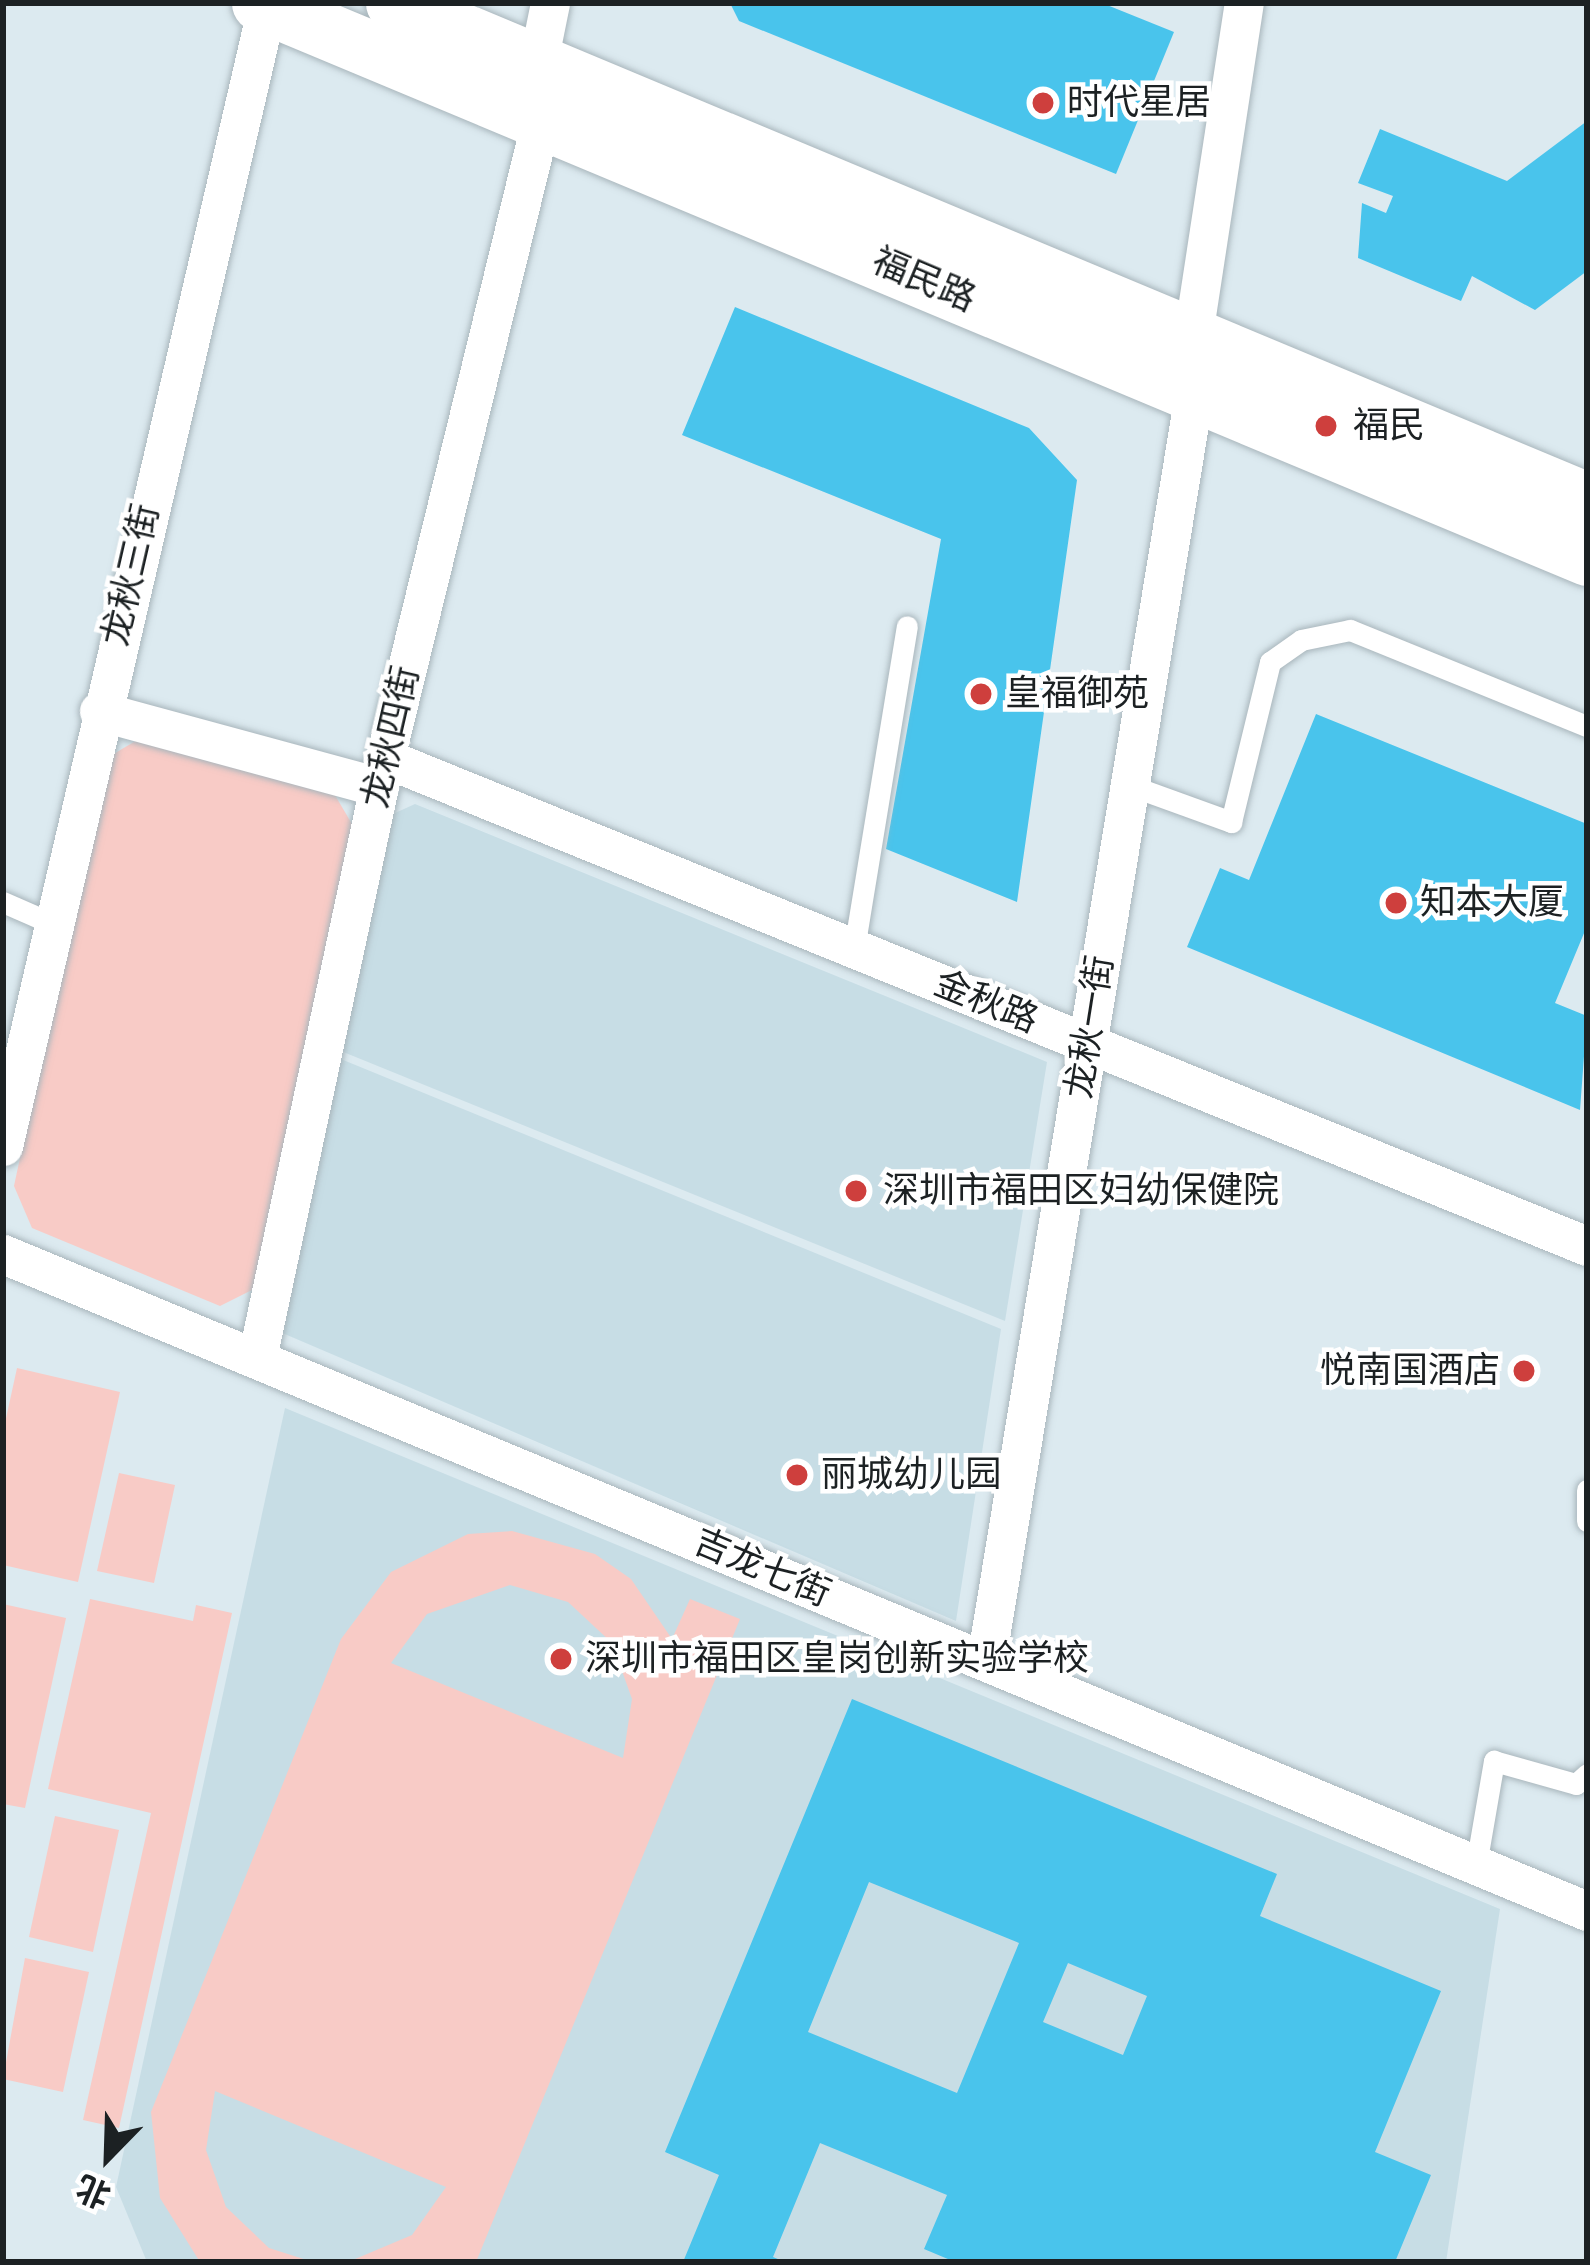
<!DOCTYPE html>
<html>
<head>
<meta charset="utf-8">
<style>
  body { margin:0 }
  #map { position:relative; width:1590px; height:2265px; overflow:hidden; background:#dceaf0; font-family:"Source Sans 3","Noto Sans SC",sans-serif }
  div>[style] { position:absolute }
  .built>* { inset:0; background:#c7dde5 }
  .green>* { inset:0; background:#f8cbc6 }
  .building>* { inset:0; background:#49c4ec }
  .roads { filter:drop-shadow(0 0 3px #a9b6bc) drop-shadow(0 0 3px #a9b6bc) }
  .lane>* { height:21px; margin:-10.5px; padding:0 10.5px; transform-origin:10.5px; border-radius:10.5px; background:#fff }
  .street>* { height:39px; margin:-19.5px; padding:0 19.5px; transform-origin:19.5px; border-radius:19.5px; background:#fff }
  .secondary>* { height:57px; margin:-28.5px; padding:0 28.5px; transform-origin:28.5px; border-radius:28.5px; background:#fff }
  .dots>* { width:33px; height:33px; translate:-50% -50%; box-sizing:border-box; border:6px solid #fff; border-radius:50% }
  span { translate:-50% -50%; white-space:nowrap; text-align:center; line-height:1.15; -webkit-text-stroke:9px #fff; paint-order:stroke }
  .poi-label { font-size:36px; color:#1c2123 }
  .left { translate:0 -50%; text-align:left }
  .right { translate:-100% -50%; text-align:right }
  .street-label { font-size:36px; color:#1c2123 }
  .frame { position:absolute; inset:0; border:6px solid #1c2123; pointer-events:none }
  .north { position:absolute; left:48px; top:2097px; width:120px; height:120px; -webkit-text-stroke:9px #fff; paint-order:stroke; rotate:203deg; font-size:33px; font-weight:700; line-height:48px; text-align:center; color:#1c2123 }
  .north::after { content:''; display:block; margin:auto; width:42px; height:54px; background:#1c2123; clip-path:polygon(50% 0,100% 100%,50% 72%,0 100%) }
</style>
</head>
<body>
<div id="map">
  <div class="built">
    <div style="clip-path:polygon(415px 804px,1047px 1062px,1005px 1321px,331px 1047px,382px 819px)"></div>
    <div style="clip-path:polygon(331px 1055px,1001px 1329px,956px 1621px,273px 1329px)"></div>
    <div style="clip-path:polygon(285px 1408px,1500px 1909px,1446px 2262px,147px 2262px,116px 2187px)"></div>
  </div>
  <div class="green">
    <div style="clip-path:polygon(144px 736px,329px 785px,352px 824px,256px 1288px,220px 1306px,32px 1228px,14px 1186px,105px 759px)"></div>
    <div style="clip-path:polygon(17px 1368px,120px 1392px,78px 1582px,3px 1565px,3px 1432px)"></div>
    <div style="clip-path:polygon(119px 1473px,175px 1485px,154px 1583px,97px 1571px)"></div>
    <div style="clip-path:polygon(evenodd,512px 1531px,595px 1554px,631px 1579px,672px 1639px,690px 1599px,740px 1619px,476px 2262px,348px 2262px,412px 2235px,446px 2187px,215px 2091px,206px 2150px,226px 2207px,269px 2248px,313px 2262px,200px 2262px,160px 2198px,151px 2112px,341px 1639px,391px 1572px,468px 1534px,512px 1531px,510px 1585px,568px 1602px,612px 1643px,632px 1699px,623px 1758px,391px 1663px,427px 1614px,510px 1585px)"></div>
    <div style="clip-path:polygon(90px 1599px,193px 1621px,196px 1605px,232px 1613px,119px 2128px,83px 2120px,151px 1813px,48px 1789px)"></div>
    <div style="clip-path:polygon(3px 1604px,66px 1618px,25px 1808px,3px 1804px)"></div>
    <div style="clip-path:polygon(55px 1816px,119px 1830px,93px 1952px,29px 1937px)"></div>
    <div style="clip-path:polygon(25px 1958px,89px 1972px,63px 2092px,3px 2079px)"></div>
  </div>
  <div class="building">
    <div style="clip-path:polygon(730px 3px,1102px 3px,1174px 32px,1116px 174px,739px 21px)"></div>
    <div style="clip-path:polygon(1587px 121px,1587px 271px,1535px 310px,1472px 276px,1461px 301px,1358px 258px,1362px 203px,1386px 213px,1393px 196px,1358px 183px,1380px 129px,1507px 181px)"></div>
    <div style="clip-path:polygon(735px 307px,1029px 428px,1077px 480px,1017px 902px,886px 849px,941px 539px,682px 435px)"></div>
    <div style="clip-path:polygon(1316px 714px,1587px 824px,1587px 926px,1555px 1003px,1587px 1016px,1580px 1110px,1187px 947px,1220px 868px,1249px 880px)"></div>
    <div style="clip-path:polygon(evenodd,852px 1699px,1277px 1874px,1260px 1916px,1441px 1991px,1375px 2152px,1431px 2175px,1395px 2262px,955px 2262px,924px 2249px,947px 2195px,820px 2143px,773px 2257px,785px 2262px,683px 2262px,719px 2175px,665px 2152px,852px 1699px,869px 1882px,1019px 1943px,957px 2093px,808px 2032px,869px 1882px,852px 1699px,1068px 1963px,1147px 1996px,1123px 2055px,1043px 2022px,1068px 1963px)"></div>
  </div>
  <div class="roads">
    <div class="lane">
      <div style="left:1129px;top:785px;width:109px;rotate:19.9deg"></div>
      <div style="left:1231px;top:822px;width:165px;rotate:-76.3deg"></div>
      <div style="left:1270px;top:662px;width:38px;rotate:-35deg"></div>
      <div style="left:1301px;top:640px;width:50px;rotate:-11.5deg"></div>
      <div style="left:1350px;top:630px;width:256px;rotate:22.1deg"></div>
      <div style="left:3px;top:902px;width:52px;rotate:23.6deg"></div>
      <div style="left:854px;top:949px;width:327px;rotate:-80.7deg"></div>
      <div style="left:1587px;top:1490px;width:31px;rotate:90deg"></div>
      <div style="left:1476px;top:1865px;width:106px;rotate:-80.2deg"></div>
      <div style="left:1494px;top:1761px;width:85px;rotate:15.7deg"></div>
      <div style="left:1576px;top:1784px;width:15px;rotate:-42deg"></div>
    </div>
    <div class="street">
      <div style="left:538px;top:62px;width:60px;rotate:-78.5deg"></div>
      <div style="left:1193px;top:335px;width:336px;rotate:-81.3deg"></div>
      <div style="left:99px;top:711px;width:290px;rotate:15.2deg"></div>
      <div style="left:385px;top:758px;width:1297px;rotate:22.1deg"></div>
      <div style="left:3px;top:1146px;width:1170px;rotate:-76.96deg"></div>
      <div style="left:3px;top:1254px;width:1715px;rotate:22.53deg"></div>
      <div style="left:257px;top:1358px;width:614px;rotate:-77.96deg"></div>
      <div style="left:385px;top:758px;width:657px;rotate:-76.26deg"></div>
      <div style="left:986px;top:1661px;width:1285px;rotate:-80.68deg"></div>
    </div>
    <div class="secondary">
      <div style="left:260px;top:3px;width:1438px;rotate:22.66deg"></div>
      <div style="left:394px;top:3px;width:1293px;rotate:22.66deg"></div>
    </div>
  </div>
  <div class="dots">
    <div style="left:1043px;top:103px;background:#ce3f3d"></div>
    <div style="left:1326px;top:426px;background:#ce3f3d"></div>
    <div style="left:981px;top:694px;background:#ce3f3d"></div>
    <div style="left:1396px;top:903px;background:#ce3f3d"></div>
    <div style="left:856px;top:1191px;background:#ce3f3d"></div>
    <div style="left:1524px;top:1371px;background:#ce3f3d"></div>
    <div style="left:797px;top:1475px;background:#ce3f3d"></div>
    <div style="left:561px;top:1659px;background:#ce3f3d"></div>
  </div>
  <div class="poi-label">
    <span class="left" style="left:1067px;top:103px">时代星居</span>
    <span class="left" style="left:1353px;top:426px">福民</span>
    <span class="left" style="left:1005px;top:694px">皇福御苑</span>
    <span class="left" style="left:1420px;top:903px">知本大厦</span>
    <span class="left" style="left:883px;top:1191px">深圳市福田区妇幼保健院</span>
    <span class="right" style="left:1500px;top:1371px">悦南国酒店</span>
    <span class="left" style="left:821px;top:1475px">丽城幼儿园</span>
    <span class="left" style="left:585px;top:1659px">深圳市福田区皇岗创新实验学校</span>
  </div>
  <div class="street-label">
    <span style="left:924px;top:280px;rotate:23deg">福民路</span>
    <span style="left:131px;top:575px;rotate:-77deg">龙秋三街</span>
    <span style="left:391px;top:737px;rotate:-77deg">龙秋四街</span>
    <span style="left:986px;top:1002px;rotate:22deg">金秋路</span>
    <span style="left:1090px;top:1027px;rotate:-81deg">龙秋一街</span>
    <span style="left:762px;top:1568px;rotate:23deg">吉龙七街</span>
  </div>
  <div class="frame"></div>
  <div class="north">北</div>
</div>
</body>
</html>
